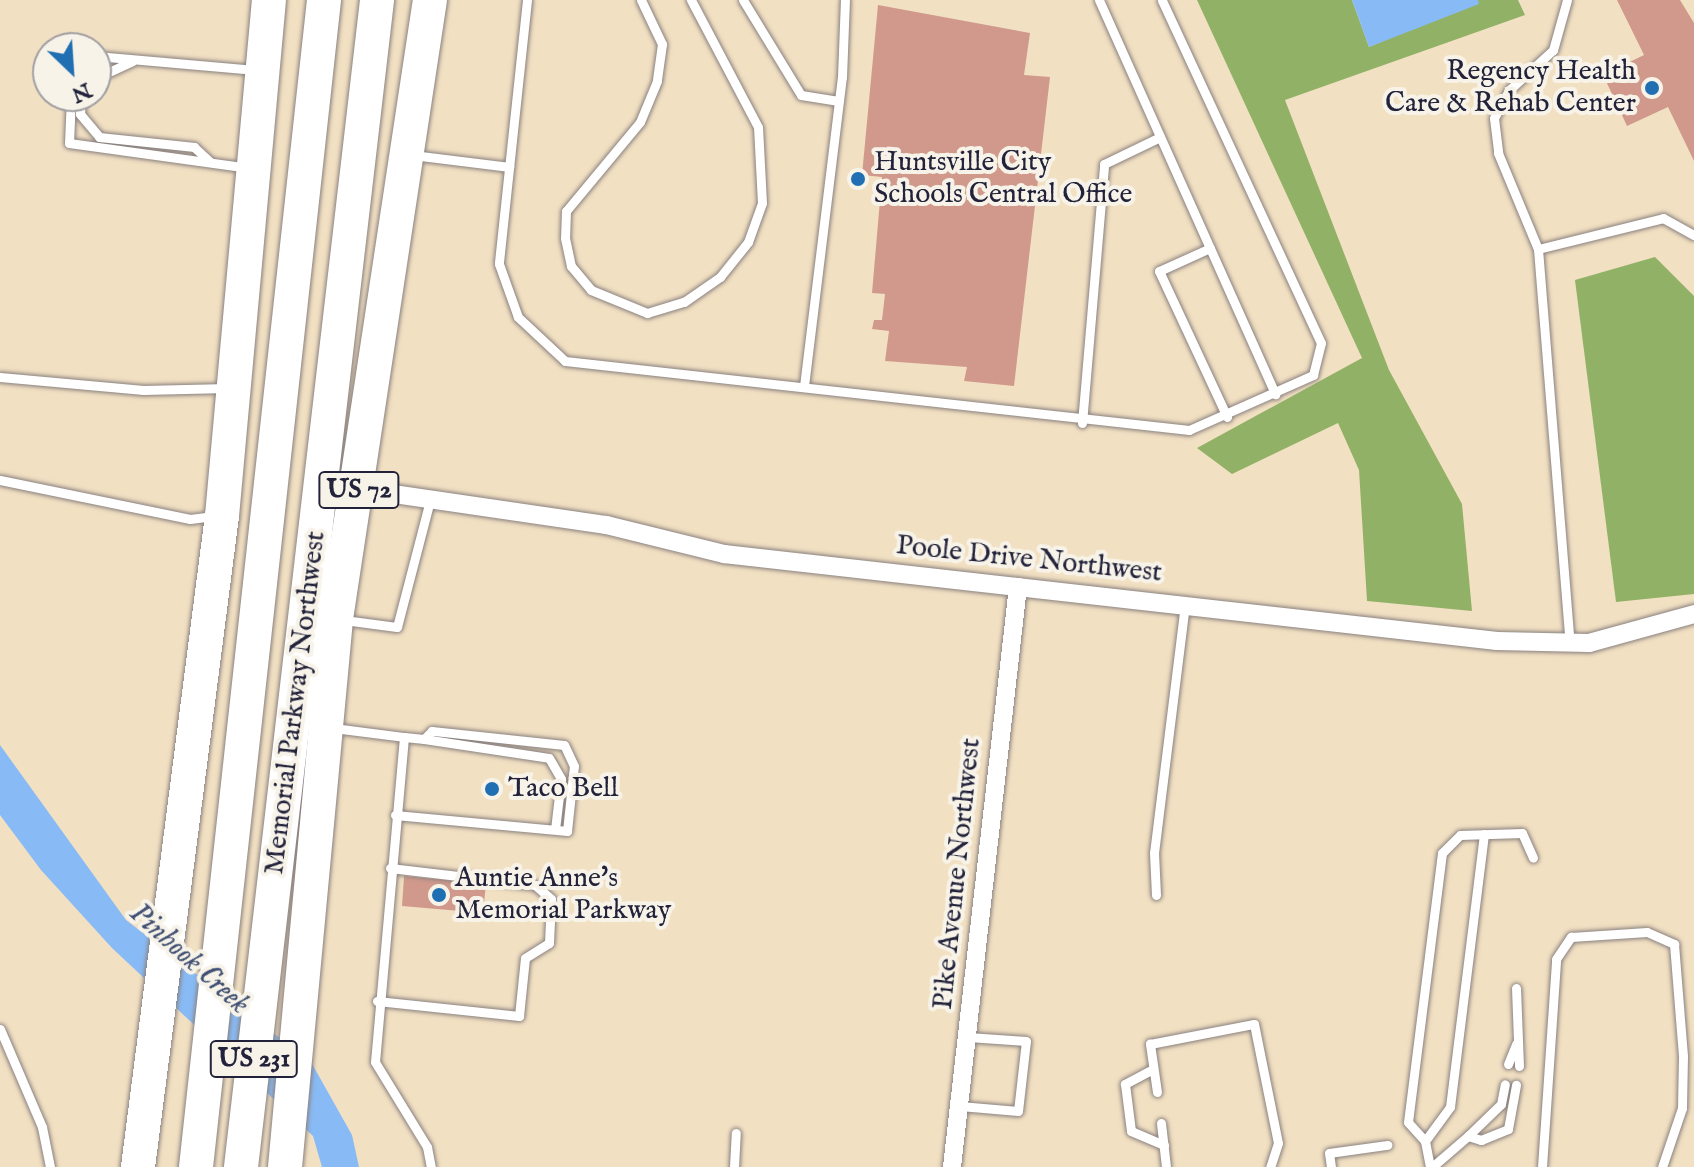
<!DOCTYPE html>
<html>
<head>
<meta charset="utf-8">
<style>
  body { margin:0 }
  #map { position:relative; width:1694px; height:1167px; overflow:hidden; background:#f2e0c3; font-family:"IM FELL English",serif }
  div>[style] { position:absolute }
  .forest>* { inset:0; background:#91b266 }
  .water>* { inset:0; background:#88baf5 }
  .building>* { inset:0; background:#d0998c }
  .roads { filter:drop-shadow(0 0 2px #8a817f) drop-shadow(0 0 2px #8a817f) }
  .lane>* { height:9px; margin:-4.5px; padding:0 4.5px; transform-origin:4.5px; border-radius:4.5px; background:#fff }
  .street>* { height:18px; margin:-9px; padding:0 9px; transform-origin:9px; border-radius:9px; background:#fff }
  .highway>* { height:34px; margin:-17px; padding:0 17px; transform-origin:17px; border-radius:17px; background:#fff }
  .dots>* { width:22px; height:22px; translate:-50% -50%; box-sizing:border-box; border:4px solid #f7f3e8; border-radius:50% }
  span { translate:-50% -50%; white-space:nowrap; text-align:center; line-height:1.15; -webkit-text-stroke:8px #f7f3e8; paint-order:stroke }
  .shield-label span { padding:2px 6px; background:#f7f3e8; border:2px solid; border-radius:6px; -webkit-text-stroke-width:0 }
  .shield-label { font-size:26px; color:#22223b; font-weight:700 }
  .poi-label { font-size:28px; color:#22223b }
  .right { translate:-100% -50%; text-align:right }
  .left { translate:0 -50%; text-align:left }
  .street-label { font-size:28px; color:#22223b }
  .water-label { font-size:30px; color:#415073; font-style:italic }
  .north { position:absolute; left:32px; top:32px; width:80px; height:80px; box-sizing:border-box; background:#f7f3e8; border:2px solid #a29fa3; border-radius:50%; rotate:155deg; font-size:22px; font-weight:700; line-height:32px; text-align:center; color:#22223b }
  .north::after { content:''; display:block; margin:auto; width:28px; height:36px; background:#1f6fb2; clip-path:polygon(50% 0,100% 100%,50% 72%,0 100%) }
</style>
</head>
<body>
<div id="map">
  <div class="forest">
    <div style="clip-path:polygon(1197px 0,1352px 0,1369px 47px,1478px 0,1518px 0,1525px 15px,1285px 100px,1389px 370px,1462px 504px,1472px 611px,1367px 601px,1359px 470px,1338px 423px,1232px 474px,1197px 448px,1362px 358px)"></div>
    <div style="clip-path:polygon(1655px 257px,1694px 296px,1694px 594px,1616px 602px,1575px 280px)"></div>
  </div>
  <div class="water">
    <div style="clip-path:polygon(1352px 0,1478px 0,1479px 4px,1369px 47px)"></div>
    <div style="clip-path:polygon(0 745px,126px 920px,311px 1062px,352px 1135px,359px 1167px,322px 1167px,313px 1136px,112px 948px,41px 870px,0 815px)"></div>
  </div>
  <div class="building">
    <div style="clip-path:polygon(1617px 0,1680px 0,1694px 23px,1694px 161px,1668px 107px,1627px 126px,1615px 100px,1603px 75px,1644px 55px)"></div>
    <div style="clip-path:polygon(878px 5px,1030px 33px,1024px 75px,1050px 77px,1014px 386px,964px 381px,967px 367px,885px 361px,889px 331px,872px 329px,874px 320px,882px 320px,885px 294px,872px 293px,882px 177px,862px 175px)"></div>
    <div style="clip-path:polygon(404px 876px,486px 884px,483px 913px,402px 906px)"></div>
  </div>
  <div class="roads">
    <div class="lane">
      <div style="left:527px;top:0;width:265px;rotate:96.1deg"></div>
      <div style="left:499px;top:264px;width:56px;rotate:70.3deg"></div>
      <div style="left:518px;top:317px;width:64px;rotate:43.1deg"></div>
      <div style="left:565px;top:361px;width:628px;rotate:6.31deg"></div>
      <div style="left:1189px;top:430px;width:136px;rotate:-23.9deg"></div>
      <div style="left:1313px;top:375px;width:33px;rotate:-76deg"></div>
      <div style="left:1321px;top:343px;width:378px;rotate:-114.9deg"></div>
      <div style="left:641px;top:0;width:49px;rotate:64.5deg"></div>
      <div style="left:662px;top:44px;width:37px;rotate:98deg"></div>
      <div style="left:657px;top:81px;width:44px;rotate:112.5deg"></div>
      <div style="left:640px;top:122px;width:116px;rotate:129.7deg"></div>
      <div style="left:566px;top:211px;width:27px;rotate:92deg"></div>
      <div style="left:565px;top:238px;width:29px;rotate:78deg"></div>
      <div style="left:571px;top:266px;width:31px;rotate:50deg"></div>
      <div style="left:591px;top:290px;width:61px;rotate:22.3deg"></div>
      <div style="left:647px;top:313px;width:39px;rotate:-17deg"></div>
      <div style="left:684px;top:302px;width:44px;rotate:-34.8deg"></div>
      <div style="left:720px;top:277px;width:45px;rotate:-51.3deg"></div>
      <div style="left:748px;top:242px;width:41px;rotate:-70.3deg"></div>
      <div style="left:762px;top:203px;width:76px;rotate:-93deg"></div>
      <div style="left:758px;top:127px;width:144px;rotate:-117.8deg"></div>
      <div style="left:743px;top:0;width:111px;rotate:58.6deg"></div>
      <div style="left:801px;top:95px;width:38px;rotate:9deg"></div>
      <div style="left:1099px;top:0;width:432px;rotate:65.9deg"></div>
      <div style="left:1567px;top:0;width:52px;rotate:105.6deg"></div>
      <div style="left:1553px;top:50px;width:59px;rotate:137.7deg"></div>
      <div style="left:1509px;top:90px;width:32px;rotate:118deg"></div>
      <div style="left:1494px;top:118px;width:35px;rotate:83deg"></div>
      <div style="left:1498px;top:153px;width:104px;rotate:67.4deg"></div>
      <div style="left:1538px;top:249px;width:395px;rotate:85.4deg"></div>
      <div style="left:96px;top:56px;width:160px;rotate:5deg"></div>
      <div style="left:96px;top:78px;width:40px;rotate:-25deg"></div>
      <div style="left:71px;top:96px;width:47px;rotate:92.4deg"></div>
      <div style="left:69px;top:143px;width:182px;rotate:7.9deg"></div>
      <div style="left:81px;top:96px;width:18px;rotate:93deg"></div>
      <div style="left:80px;top:114px;width:30px;rotate:50deg"></div>
      <div style="left:99px;top:137px;width:96px;rotate:6deg"></div>
      <div style="left:194px;top:147px;width:21px;rotate:43deg"></div>
      <div style="left:413px;top:155px;width:97px;rotate:7.1deg"></div>
      <div style="left:1210px;top:248px;width:56px;rotate:155.7deg"></div>
      <div style="left:1159px;top:271px;width:161px;rotate:65deg"></div>
      <div style="left:1538px;top:249px;width:129px;rotate:-13.9deg"></div>
      <div style="left:1663px;top:218px;width:35px;rotate:29deg"></div>
      <div style="left:0;top:377px;width:144px;rotate:5.2deg"></div>
      <div style="left:143px;top:390px;width:85px;rotate:-1.3deg"></div>
      <div style="left:804px;top:386px;width:311px;rotate:-83deg"></div>
      <div style="left:842px;top:77px;width:77px;rotate:-87.8deg"></div>
      <div style="left:1082px;top:423px;width:260px;rotate:-85.1deg"></div>
      <div style="left:1104px;top:164px;width:62px;rotate:-25.7deg"></div>
      <div style="left:0;top:480px;width:194px;rotate:11.6deg"></div>
      <div style="left:190px;top:519px;width:26px;rotate:-7deg"></div>
      <div style="left:344px;top:620px;width:53px;rotate:7.5deg"></div>
      <div style="left:397px;top:627px;width:131px;rotate:-75.4deg"></div>
      <div style="left:334px;top:728px;width:71px;rotate:7.3deg"></div>
      <div style="left:404px;top:737px;width:326px;rotate:95.1deg"></div>
      <div style="left:375px;top:1062px;width:100px;rotate:58.5deg"></div>
      <div style="left:427px;top:1147px;width:20px;rotate:79deg"></div>
      <div style="left:424px;top:739px;width:126px;rotate:8.6deg"></div>
      <div style="left:549px;top:758px;width:24px;rotate:60deg"></div>
      <div style="left:561px;top:779px;width:50px;rotate:96.8deg"></div>
      <div style="left:395px;top:815px;width:173px;rotate:5.3deg"></div>
      <div style="left:567px;top:831px;width:65px;rotate:-83.9deg"></div>
      <div style="left:574px;top:766px;width:23px;rotate:-115deg"></div>
      <div style="left:564px;top:745px;width:133px;rotate:-173.9deg"></div>
      <div style="left:432px;top:731px;width:11px;rotate:135deg"></div>
      <div style="left:424px;top:739px;width:20px;rotate:-174deg"></div>
      <div style="left:1156px;top:895px;width:42px;rotate:-92.7deg"></div>
      <div style="left:1154px;top:853px;width:250px;rotate:-82.9deg"></div>
      <div style="left:1516px;top:988px;width:78px;rotate:87.8deg"></div>
      <div style="left:377px;top:1001px;width:143px;rotate:6deg"></div>
      <div style="left:519px;top:1016px;width:58px;rotate:-84.1deg"></div>
      <div style="left:525px;top:958px;width:28px;rotate:-32deg"></div>
      <div style="left:549px;top:943px;width:44px;rotate:-87.4deg"></div>
      <div style="left:551px;top:899px;width:21px;rotate:-139deg"></div>
      <div style="left:535px;top:885px;width:146px;rotate:-173.3deg"></div>
      <div style="left:0;top:1029px;width:107px;rotate:66.8deg"></div>
      <div style="left:42px;top:1127px;width:41px;rotate:78.7deg"></div>
      <div style="left:1508px;top:1064px;width:22px;rotate:-68deg"></div>
      <div style="left:1153px;top:1069px;width:32px;rotate:152deg"></div>
      <div style="left:1125px;top:1084px;width:47px;rotate:82.7deg"></div>
      <div style="left:1131px;top:1131px;width:36px;rotate:23deg"></div>
      <div style="left:1157px;top:1092px;width:49px;rotate:-98.3deg"></div>
      <div style="left:1150px;top:1044px;width:106px;rotate:-10.9deg"></div>
      <div style="left:1254px;top:1024px;width:121px;rotate:78.6deg"></div>
      <div style="left:1278px;top:1143px;width:25px;rotate:108deg"></div>
      <div style="left:960px;top:1106px;width:58px;rotate:4.9deg"></div>
      <div style="left:1018px;top:1111px;width:70px;rotate:-83.5deg"></div>
      <div style="left:1026px;top:1041px;width:58px;rotate:-176.1deg"></div>
      <div style="left:1161px;top:1123px;width:44px;rotate:83.5deg"></div>
      <div style="left:1468px;top:1136px;width:46px;rotate:-44.1deg"></div>
      <div style="left:1501px;top:1104px;width:20px;rotate:-79deg"></div>
      <div style="left:1425px;top:1141px;width:25px;rotate:-132deg"></div>
      <div style="left:1408px;top:1122px;width:271px;rotate:-82.8deg"></div>
      <div style="left:1442px;top:853px;width:25px;rotate:-45deg"></div>
      <div style="left:1460px;top:835px;width:62px;rotate:-1.8deg"></div>
      <div style="left:1522px;top:833px;width:27px;rotate:66deg"></div>
      <div style="left:734px;top:1167px;width:34px;rotate:-87deg"></div>
      <div style="left:1331px;top:1167px;width:14px;rotate:-98deg"></div>
      <div style="left:1329px;top:1153px;width:59px;rotate:-7.9deg"></div>
      <div style="left:1430px;top:1167px;width:26px;rotate:-101deg"></div>
      <div style="left:1425px;top:1141px;width:42px;rotate:-53.7deg"></div>
      <div style="left:1450px;top:1107px;width:275px;rotate:-82.9deg"></div>
      <div style="left:1432px;top:1167px;width:48px;rotate:-40.7deg"></div>
      <div style="left:1468px;top:1136px;width:14px;rotate:17deg"></div>
      <div style="left:1481px;top:1140px;width:29px;rotate:-22deg"></div>
      <div style="left:1508px;top:1129px;width:45px;rotate:-79.7deg"></div>
      <div style="left:1542px;top:1167px;width:208px;rotate:-86.1deg"></div>
      <div style="left:1556px;top:959px;width:27px;rotate:-56deg"></div>
      <div style="left:1571px;top:937px;width:76px;rotate:-3.8deg"></div>
      <div style="left:1647px;top:932px;width:30px;rotate:24deg"></div>
      <div style="left:1674px;top:944px;width:112px;rotate:85.4deg"></div>
      <div style="left:1683px;top:1056px;width:52px;rotate:91.1deg"></div>
      <div style="left:1682px;top:1108px;width:62px;rotate:108.7deg"></div>
    </div>
    <div class="street">
      <div style="left:359px;top:489px;width:250px;rotate:8.3deg"></div>
      <div style="left:606px;top:525px;width:122px;rotate:13.8deg"></div>
      <div style="left:724px;top:554px;width:778px;rotate:6.42deg"></div>
      <div style="left:1497px;top:641px;width:92px;rotate:1.2deg"></div>
      <div style="left:1589px;top:643px;width:109px;rotate:-15.4deg"></div>
      <div style="left:952px;top:1167px;width:584px;rotate:-83.51deg"></div>
    </div>
    <div class="highway">
      <div style="left:138px;top:1167px;width:656px;rotate:-82.65deg"></div>
      <div style="left:222px;top:516px;width:518px;rotate:-84.8deg"></div>
      <div style="left:196px;top:1167px;width:1174px;rotate:-83.74deg"></div>
      <div style="left:241px;top:1167px;width:1175px;rotate:-83.35deg"></div>
      <div style="left:285px;top:1167px;width:550px;rotate:-84.68deg"></div>
      <div style="left:336px;top:619px;width:626px;rotate:-81.37deg"></div>
    </div>
  </div>
  <div class="dots">
    <div style="left:1652px;top:88px;background:#1f6fb2"></div>
    <div style="left:858px;top:179px;background:#1f6fb2"></div>
    <div style="left:492px;top:789px;background:#1f6fb2"></div>
    <div style="left:439px;top:895px;background:#1f6fb2"></div>
  </div>
  <div class="shield-label">
    <span style="left:359px;top:490px">US 72</span>
    <span style="left:254px;top:1059px">US 231</span>
  </div>
  <div class="poi-label">
    <span class="right" style="left:1636px;top:88px">Regency Health<br>Care &amp; Rehab Center</span>
    <span class="left" style="left:874px;top:179px">Huntsville City<br>Schools Central Office</span>
    <span class="left" style="left:508px;top:789px">Taco Bell</span>
    <span class="left" style="left:455px;top:895px">Auntie Anne's<br>Memorial Parkway</span>
  </div>
  <div class="street-label">
    <span style="left:1029px;top:560px;rotate:6deg">Poole Drive Northwest</span>
    <span style="left:296px;top:703px;rotate:-83deg">Memorial Parkway Northwest</span>
    <span style="left:958px;top:874px;rotate:-84deg">Pike Avenue Northwest</span>
  </div>
  <div class="water-label">
    <span style="left:189px;top:959px;rotate:42deg">Pinhook Creek</span>
  </div>
  <div class="north">N</div>
</div>
</body>
</html>
